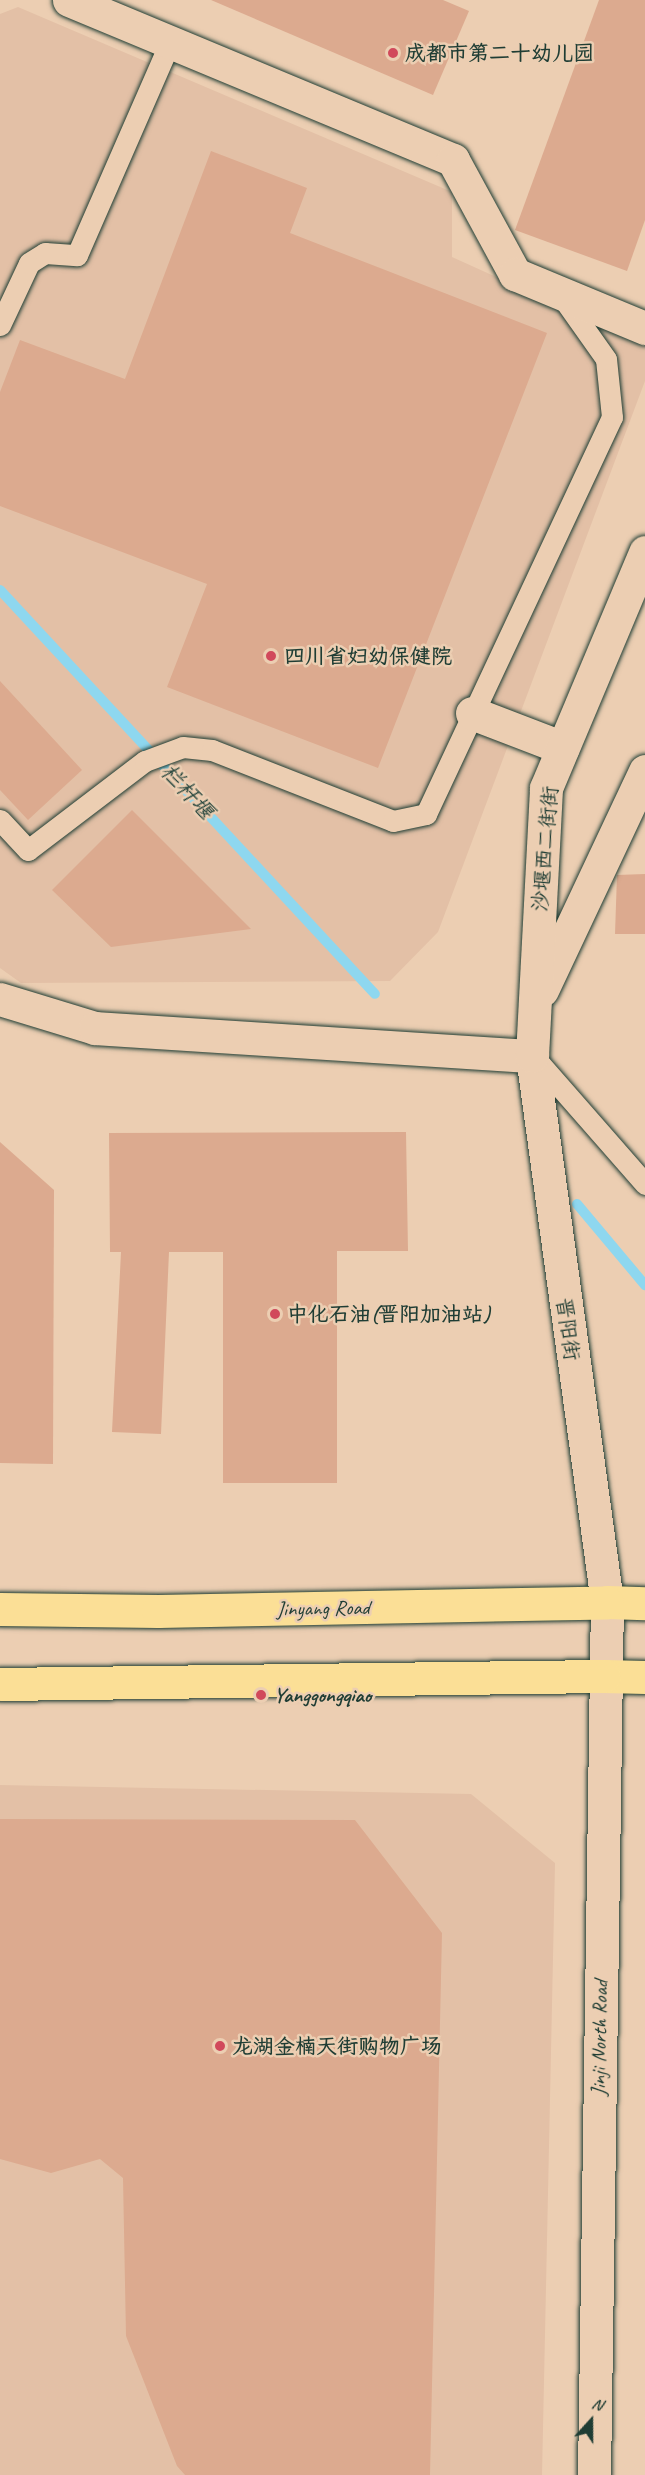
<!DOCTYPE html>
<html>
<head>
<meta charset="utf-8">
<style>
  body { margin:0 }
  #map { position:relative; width:645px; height:2475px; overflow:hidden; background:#ecceb2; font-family:Caveat,"LXGW WenKai TC",sans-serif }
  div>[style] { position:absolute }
  .built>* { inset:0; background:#e3c0a6 }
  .stream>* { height:10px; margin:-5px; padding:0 5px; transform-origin:5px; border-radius:5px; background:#8ed7ef }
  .building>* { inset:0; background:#dcaa8f }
  .roads { filter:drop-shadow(0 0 2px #1f3d34) drop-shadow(0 0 2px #1f3d34) }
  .lane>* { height:21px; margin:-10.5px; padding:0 10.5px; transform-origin:10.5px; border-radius:10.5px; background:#ecceb2 }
  .street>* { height:33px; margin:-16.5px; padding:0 16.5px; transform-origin:16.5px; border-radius:16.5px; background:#ecceb2 }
  .secondary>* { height:33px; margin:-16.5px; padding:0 16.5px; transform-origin:16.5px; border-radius:16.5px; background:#ecceb2 }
  .primary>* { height:33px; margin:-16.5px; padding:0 16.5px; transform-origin:16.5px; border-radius:16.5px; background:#fbdf96 }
  .highway>* { height:33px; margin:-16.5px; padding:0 16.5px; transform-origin:16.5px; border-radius:16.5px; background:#fbdf96 }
  .dots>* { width:16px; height:16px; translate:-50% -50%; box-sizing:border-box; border:3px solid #ecceb2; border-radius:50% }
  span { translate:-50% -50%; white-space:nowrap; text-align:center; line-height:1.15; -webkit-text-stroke:5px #ecceb2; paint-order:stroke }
  .poi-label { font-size:21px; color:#1f3d34; font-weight:700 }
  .left { translate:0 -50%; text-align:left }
  .street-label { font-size:21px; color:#1f3d34 }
  .water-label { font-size:22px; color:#25453d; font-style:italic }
  .north { position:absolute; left:561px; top:2391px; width:60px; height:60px; -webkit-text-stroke:4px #ecceb2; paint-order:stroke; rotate:21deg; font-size:16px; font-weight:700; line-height:24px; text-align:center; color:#1f3d34 }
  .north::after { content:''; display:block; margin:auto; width:21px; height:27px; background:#1f3d34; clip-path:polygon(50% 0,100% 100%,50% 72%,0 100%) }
</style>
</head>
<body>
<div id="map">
  <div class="built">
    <div style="clip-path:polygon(18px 7px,452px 192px,452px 257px,645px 344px,645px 381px,438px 932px,390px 981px,21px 983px,0 968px,0 14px)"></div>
    <div style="clip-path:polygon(0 1785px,471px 1794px,555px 1863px,542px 2475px,0 2475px)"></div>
  </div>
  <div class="stream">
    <div style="left:0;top:590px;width:551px;rotate:47.13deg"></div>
    <div style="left:577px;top:1204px;width:106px;rotate:50deg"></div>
  </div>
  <div class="building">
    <div style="clip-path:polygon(211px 0,443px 0,469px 11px,433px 95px)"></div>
    <div style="clip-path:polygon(599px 0,645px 0,645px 220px,627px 271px,515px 230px)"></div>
    <div style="clip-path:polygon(211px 151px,307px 188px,290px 233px,547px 333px,378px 768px,167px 687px,207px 584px,0 506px,0 392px,20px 340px,125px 379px)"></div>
    <div style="clip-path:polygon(0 681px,82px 770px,28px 820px,0 790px)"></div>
    <div style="clip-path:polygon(132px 810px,251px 929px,111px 947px,52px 890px)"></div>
    <div style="clip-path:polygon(645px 874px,645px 934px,615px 934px,617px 875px)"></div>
    <div style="clip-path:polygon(406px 1132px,408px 1251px,337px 1251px,337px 1483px,223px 1483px,223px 1252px,169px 1252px,161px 1434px,112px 1432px,121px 1252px,110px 1252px,109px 1133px)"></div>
    <div style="clip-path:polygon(0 1142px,54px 1190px,53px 1464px,0 1463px)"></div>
    <div style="clip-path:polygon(0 1819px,355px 1820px,442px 1933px,430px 2475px,185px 2475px,177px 2466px,126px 2336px,123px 2178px,100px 2159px,51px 2173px,0 2159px)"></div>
  </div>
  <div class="roads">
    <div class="lane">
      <div style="left:0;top:325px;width:68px;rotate:-64.9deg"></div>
      <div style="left:29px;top:263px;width:19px;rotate:-32deg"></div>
      <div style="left:45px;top:253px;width:32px;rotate:4deg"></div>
      <div style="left:77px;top:255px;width:232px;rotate:-66.4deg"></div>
      <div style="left:0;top:820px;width:41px;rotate:47deg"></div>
      <div style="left:28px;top:850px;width:147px;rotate:-37.3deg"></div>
      <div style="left:145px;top:761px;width:40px;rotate:-20.2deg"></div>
      <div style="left:183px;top:747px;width:29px;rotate:6deg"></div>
      <div style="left:212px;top:750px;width:194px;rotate:21.4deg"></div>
      <div style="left:393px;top:821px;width:34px;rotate:-12deg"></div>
      <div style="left:426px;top:814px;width:438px;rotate:-64.9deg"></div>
      <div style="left:612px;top:417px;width:58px;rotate:-95.9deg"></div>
      <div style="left:606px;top:359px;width:80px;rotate:-125.3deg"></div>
      <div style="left:533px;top:1056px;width:170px;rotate:48.8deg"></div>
    </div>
    <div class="street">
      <div style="left:69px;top:0;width:416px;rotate:22.6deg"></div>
      <div style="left:453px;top:160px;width:130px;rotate:61.5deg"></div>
      <div style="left:515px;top:274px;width:141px;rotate:22.6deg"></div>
      <div style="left:472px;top:713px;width:97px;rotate:21deg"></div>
      <div style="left:542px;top:990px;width:242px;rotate:-64.8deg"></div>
      <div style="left:0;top:999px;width:99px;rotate:17deg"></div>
      <div style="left:95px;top:1028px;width:438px;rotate:3.7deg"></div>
      <div style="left:607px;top:1602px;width:551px;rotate:-97.82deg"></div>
      <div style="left:532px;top:1056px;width:268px;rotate:-87deg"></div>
      <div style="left:546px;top:788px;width:256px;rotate:-67.2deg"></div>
    </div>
    <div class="secondary">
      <div style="left:594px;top:2475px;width:873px;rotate:-89.15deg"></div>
    </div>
    <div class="primary">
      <div style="left:607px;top:1602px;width:38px;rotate:2deg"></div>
      <div style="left:604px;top:1676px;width:41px;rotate:1.4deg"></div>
    </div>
    <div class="highway">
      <div style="left:0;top:1609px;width:158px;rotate:0.7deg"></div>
      <div style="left:158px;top:1611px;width:449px;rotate:-1.1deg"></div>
      <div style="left:0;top:1684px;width:604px;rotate:-0.76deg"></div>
    </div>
  </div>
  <div class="dots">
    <div style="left:393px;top:53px;background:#d1495b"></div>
    <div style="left:271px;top:656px;background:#d1495b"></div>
    <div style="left:275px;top:1314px;background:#d1495b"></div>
    <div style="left:261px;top:1695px;background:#d1495b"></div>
    <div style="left:220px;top:2046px;background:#d1495b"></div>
  </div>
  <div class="poi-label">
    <span class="left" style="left:405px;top:53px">成都市第二十幼儿园</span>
    <span class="left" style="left:284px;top:656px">四川省妇幼保健院</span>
    <span class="left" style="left:287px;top:1314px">中化石油(晋阳加油站)</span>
    <span class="left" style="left:274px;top:1695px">Yanggongqiao</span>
    <span class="left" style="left:232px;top:2046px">龙湖金楠天街购物广场</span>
  </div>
  <div class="street-label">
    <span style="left:545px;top:849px;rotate:-85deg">沙堰西二街街</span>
    <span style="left:568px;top:1329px;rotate:82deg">晋阳街</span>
    <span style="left:323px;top:1608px;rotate:-1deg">Jinyang Road</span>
    <span style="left:599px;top:2038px;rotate:-89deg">Jinji North Road</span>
  </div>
  <div class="water-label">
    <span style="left:187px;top:792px;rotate:47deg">栏杆堰</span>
  </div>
  <div class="north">N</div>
</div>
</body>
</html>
